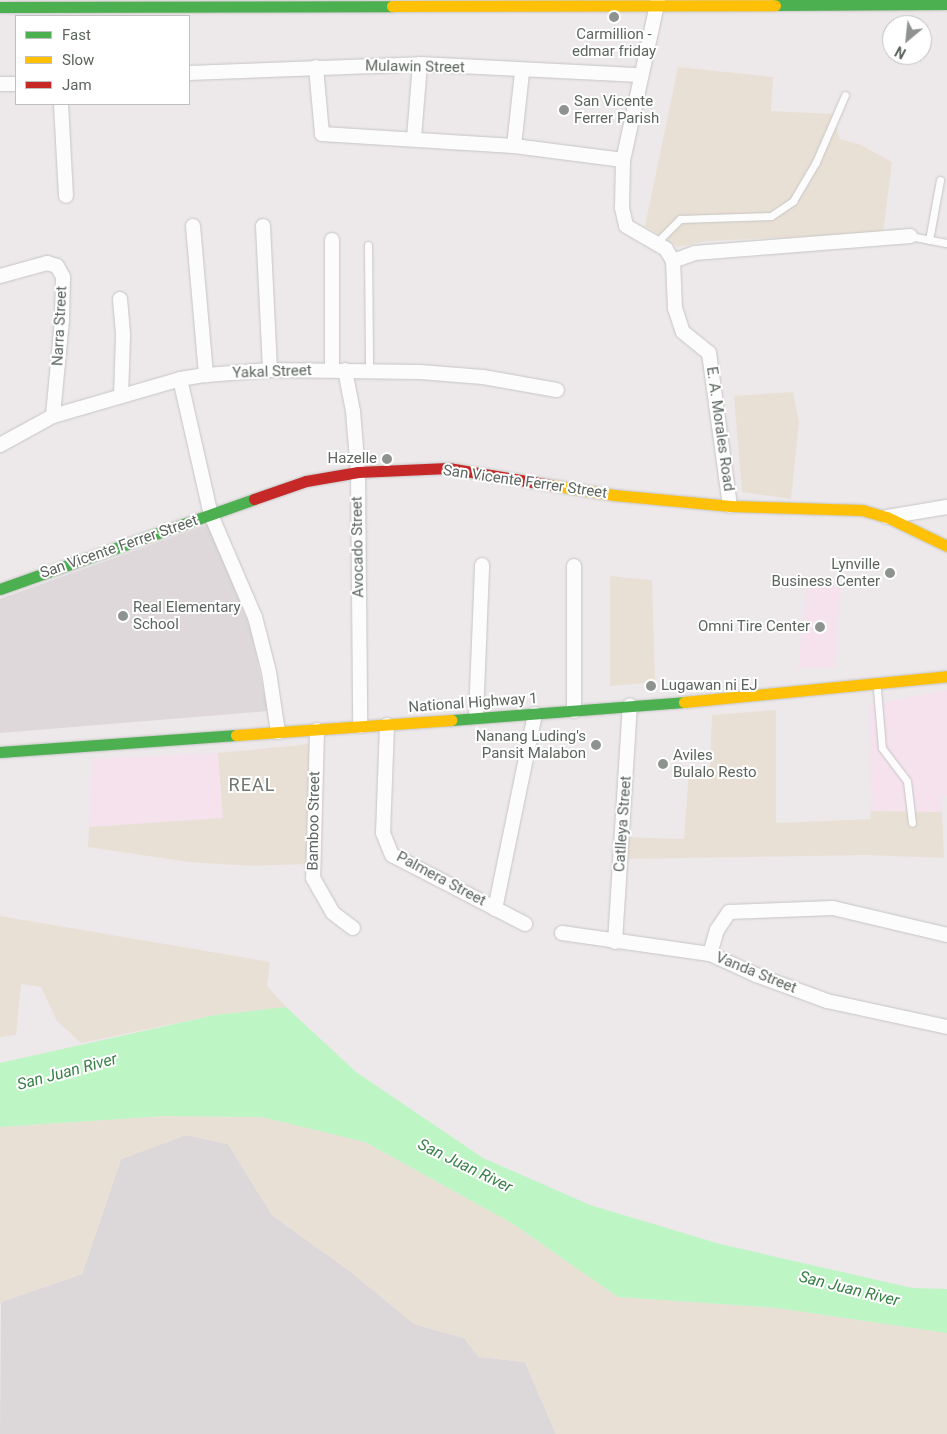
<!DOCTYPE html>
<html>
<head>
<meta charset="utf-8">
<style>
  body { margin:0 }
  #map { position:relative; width:947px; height:1434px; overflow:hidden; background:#ede8ea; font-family:Roboto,sans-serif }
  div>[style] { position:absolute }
  .commercial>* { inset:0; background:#f5e2ec }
  .industrial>* { inset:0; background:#dcd8da }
  .education>* { inset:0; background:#ded8da }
  .green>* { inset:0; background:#e9e0d5 }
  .water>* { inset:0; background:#bef5c4 }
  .roads { filter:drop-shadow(0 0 1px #c6c6c5) drop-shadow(0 0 1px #c6c6c5) }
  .lane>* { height:7px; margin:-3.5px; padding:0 3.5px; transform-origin:3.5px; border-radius:3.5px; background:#fcfcfc }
  .street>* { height:14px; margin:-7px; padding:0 7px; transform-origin:7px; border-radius:7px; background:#fcfcfc }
  .fast>* { height:11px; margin:-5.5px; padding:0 5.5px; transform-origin:5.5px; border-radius:5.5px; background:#4caf50 }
  .slow>* { height:11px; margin:-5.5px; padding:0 5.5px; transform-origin:5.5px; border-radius:5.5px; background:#ffc107 }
  .jam>* { height:11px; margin:-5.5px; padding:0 5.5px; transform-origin:5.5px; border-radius:5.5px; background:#c62828 }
  .dots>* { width:14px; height:14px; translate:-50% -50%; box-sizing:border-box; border:2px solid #fff; border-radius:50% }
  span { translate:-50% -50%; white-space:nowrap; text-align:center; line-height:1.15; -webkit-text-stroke:4px #fff; paint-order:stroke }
  .poi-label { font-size:15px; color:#5d655f }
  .left { translate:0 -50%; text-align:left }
  .right { translate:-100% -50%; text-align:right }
  .street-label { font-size:15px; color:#5d655f }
  .water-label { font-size:16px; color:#388147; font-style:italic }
  .quarter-label { font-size:18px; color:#6e7770; letter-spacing:1px }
  .legend { position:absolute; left:15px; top:15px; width:175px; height:90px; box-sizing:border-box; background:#fff; border:1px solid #bec1bf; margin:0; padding:6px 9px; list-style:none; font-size:15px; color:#5d655f }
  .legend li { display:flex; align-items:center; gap:10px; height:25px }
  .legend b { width:25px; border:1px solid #bec1bf }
  .north { position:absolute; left:882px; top:15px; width:50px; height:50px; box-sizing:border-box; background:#fff; border:1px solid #bec1bf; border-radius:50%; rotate:208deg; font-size:14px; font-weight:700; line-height:20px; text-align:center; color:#5d655f }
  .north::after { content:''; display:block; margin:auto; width:18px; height:22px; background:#8f9390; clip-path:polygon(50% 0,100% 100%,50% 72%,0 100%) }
</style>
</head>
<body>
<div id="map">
  <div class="commercial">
    <div style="clip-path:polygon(807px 584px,841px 587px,834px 668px,798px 668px)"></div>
    <div style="clip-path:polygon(947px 690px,947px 796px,942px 796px,942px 812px,871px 811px,870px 705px)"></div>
    <div style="clip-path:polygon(218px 753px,223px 818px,89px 827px,93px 759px)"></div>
  </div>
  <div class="industrial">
    <div style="clip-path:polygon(186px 1135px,228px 1144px,272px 1215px,351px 1272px,414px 1324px,464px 1338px,479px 1357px,525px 1362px,556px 1434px,0 1434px,1px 1302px,82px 1274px,121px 1159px)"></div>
  </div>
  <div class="education">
    <div style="clip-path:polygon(209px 524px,251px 630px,268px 711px,0 733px,0 599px)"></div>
  </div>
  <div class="green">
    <div style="clip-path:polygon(678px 67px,773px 77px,771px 111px,832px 114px,840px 139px,861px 145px,892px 162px,883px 233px,707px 241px,678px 247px,645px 226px)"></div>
    <div style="clip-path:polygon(793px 392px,799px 422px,791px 499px,742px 492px,734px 396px)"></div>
    <div style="clip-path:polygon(610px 576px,652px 580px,655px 682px,610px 686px)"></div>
    <div style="clip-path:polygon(776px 710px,776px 823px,870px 819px,871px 811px,942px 812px,944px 858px,867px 855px,625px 859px,626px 837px,684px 839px,689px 770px,710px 767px,712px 715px)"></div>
    <div style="clip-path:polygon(310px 744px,306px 864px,252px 866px,189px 862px,88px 847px,89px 827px,223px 818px,218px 753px)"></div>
    <div style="clip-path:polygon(0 916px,270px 962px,267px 986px,286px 1007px,215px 1015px,81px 1043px,57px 1021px,41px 987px,21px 984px,16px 1035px,0 1037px)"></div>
    <div style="clip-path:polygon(165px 1116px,262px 1117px,365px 1142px,513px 1224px,618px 1297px,777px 1308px,947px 1333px,947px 1434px,556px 1434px,525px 1362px,479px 1357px,464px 1338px,414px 1324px,351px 1272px,272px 1215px,228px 1144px,186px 1135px,121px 1159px,82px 1274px,1px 1302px,0 1306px,0 1127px)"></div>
  </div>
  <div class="water">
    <div style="clip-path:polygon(286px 1007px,356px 1072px,483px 1158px,590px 1205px,720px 1244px,912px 1288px,947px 1289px,947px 1333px,777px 1308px,618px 1297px,513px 1224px,365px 1142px,262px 1117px,165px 1116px,0 1127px,0 1063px,215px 1015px)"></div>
  </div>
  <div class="roads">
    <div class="lane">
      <div style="left:910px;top:236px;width:38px;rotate:11deg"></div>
      <div style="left:929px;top:240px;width:61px;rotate:-79.6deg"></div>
      <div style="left:656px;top:243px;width:34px;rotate:-45deg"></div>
      <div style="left:680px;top:219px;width:91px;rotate:-1.9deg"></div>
      <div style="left:771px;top:216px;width:27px;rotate:-34deg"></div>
      <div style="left:793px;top:201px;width:45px;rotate:-59.5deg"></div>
      <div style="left:816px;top:162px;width:73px;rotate:-66.6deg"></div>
      <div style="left:368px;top:245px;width:126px;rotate:89.5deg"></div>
      <div style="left:877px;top:689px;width:59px;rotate:85.2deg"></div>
      <div style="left:882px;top:748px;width:41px;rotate:52.9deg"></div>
      <div style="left:907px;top:781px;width:42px;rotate:83.2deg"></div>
    </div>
    <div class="street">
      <div style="left:658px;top:0;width:164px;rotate:102.3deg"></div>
      <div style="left:623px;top:160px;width:48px;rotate:91.2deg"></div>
      <div style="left:622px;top:208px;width:18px;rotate:77deg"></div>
      <div style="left:626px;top:226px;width:46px;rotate:29.9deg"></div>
      <div style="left:666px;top:249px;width:14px;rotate:60deg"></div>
      <div style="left:673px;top:261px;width:47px;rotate:87.6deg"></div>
      <div style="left:675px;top:308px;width:25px;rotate:72deg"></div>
      <div style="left:683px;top:332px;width:33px;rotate:39deg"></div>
      <div style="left:709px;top:353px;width:154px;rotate:82.2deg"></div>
      <div style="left:316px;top:67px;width:67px;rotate:84.9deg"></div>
      <div style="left:322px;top:134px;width:192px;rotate:3.6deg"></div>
      <div style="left:514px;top:146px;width:110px;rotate:7.3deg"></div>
      <div style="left:189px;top:73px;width:231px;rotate:-2.2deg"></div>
      <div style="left:420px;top:64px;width:220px;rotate:2.9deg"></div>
      <div style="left:0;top:84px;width:16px"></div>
      <div style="left:61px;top:104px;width:92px;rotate:86.9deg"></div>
      <div style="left:414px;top:138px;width:74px;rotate:-85.4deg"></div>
      <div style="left:514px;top:146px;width:74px;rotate:-83.8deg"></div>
      <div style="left:193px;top:226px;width:150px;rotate:85deg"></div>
      <div style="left:263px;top:226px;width:144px;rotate:87.2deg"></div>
      <div style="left:673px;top:261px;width:23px;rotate:-20deg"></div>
      <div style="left:695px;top:253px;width:216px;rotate:-4.5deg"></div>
      <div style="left:0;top:276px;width:49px;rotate:-15.5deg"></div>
      <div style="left:47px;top:263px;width:10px;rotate:17deg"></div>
      <div style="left:57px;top:266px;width:13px;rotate:61deg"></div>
      <div style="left:63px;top:277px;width:43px;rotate:91.3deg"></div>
      <div style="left:62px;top:320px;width:96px;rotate:95.4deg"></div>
      <div style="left:120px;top:299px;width:37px;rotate:85deg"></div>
      <div style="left:123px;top:336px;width:60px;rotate:91.9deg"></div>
      <div style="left:332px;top:370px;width:130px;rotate:-90deg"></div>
      <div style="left:345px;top:370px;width:42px;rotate:79deg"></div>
      <div style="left:353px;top:411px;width:61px;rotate:85.3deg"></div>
      <div style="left:358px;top:472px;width:254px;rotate:89.5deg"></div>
      <div style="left:180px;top:379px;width:139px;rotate:77.2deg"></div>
      <div style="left:211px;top:515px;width:111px;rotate:66.7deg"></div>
      <div style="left:255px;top:617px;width:57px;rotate:75.7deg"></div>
      <div style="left:269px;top:672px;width:61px;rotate:81.5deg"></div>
      <div style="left:0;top:445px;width:60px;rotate:-28.7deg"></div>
      <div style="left:53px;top:416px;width:132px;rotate:-16.2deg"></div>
      <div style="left:180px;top:379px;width:26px;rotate:-9deg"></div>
      <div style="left:206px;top:375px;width:64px;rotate:-4.5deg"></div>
      <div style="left:270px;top:370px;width:150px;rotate:0.8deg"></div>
      <div style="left:420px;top:372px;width:63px;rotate:4.5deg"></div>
      <div style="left:483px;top:377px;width:75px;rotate:10deg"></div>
      <div style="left:887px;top:517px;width:61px;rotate:-9.5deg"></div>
      <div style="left:574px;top:566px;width:145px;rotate:90deg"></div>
      <div style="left:476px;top:717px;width:152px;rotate:-87.7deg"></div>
      <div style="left:387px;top:725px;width:108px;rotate:92.1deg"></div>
      <div style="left:383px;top:833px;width:24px;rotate:68deg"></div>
      <div style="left:392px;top:855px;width:150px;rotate:27.4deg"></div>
      <div style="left:317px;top:730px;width:148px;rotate:91.5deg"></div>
      <div style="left:313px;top:878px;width:40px;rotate:60.3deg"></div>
      <div style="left:333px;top:913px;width:25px;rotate:37deg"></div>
      <div style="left:495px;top:909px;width:199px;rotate:-78.4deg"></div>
      <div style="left:562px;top:933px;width:149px;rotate:8.1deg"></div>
      <div style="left:710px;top:954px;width:51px;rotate:24.5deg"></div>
      <div style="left:756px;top:975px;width:76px;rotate:20.1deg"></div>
      <div style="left:827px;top:1001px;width:123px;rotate:12.2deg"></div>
      <div style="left:615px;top:942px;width:237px;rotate:-86.4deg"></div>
      <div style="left:710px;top:954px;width:25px;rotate:-74deg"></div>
      <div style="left:717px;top:930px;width:22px;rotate:-56deg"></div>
      <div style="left:729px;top:912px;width:104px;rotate:-2.2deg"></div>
      <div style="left:833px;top:908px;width:117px;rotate:13.3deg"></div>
    </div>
    <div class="fast">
      <div style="left:775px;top:5px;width:172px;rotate:-0.3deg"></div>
      <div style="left:0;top:7px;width:392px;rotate:-0.1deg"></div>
      <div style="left:0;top:589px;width:269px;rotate:-19.5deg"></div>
      <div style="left:451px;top:720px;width:234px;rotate:-4.4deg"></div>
      <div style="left:0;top:752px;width:237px;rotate:-4.1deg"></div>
    </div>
    <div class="slow">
      <div style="left:392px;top:6px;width:383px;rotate:-0.1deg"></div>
      <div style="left:551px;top:485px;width:64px;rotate:9deg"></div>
      <div style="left:614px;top:495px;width:117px;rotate:5.4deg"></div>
      <div style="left:730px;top:506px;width:132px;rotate:1.7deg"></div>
      <div style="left:862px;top:510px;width:26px;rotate:16deg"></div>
      <div style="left:887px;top:517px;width:67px;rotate:25.8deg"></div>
      <div style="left:684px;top:702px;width:264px;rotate:-5.6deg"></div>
      <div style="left:236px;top:735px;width:216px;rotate:-4deg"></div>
    </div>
    <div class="jam">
      <div style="left:254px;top:499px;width:55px;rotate:-19.1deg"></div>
      <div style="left:306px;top:481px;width:53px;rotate:-9.8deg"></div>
      <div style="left:358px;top:472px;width:90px;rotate:-2.5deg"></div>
      <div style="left:448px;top:468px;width:104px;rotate:9.4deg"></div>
    </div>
  </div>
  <div class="dots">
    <div style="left:614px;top:17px;background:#8f9390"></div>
    <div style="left:564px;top:110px;background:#8f9390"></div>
    <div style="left:387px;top:459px;background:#8f9390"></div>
    <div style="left:890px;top:573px;background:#8f9390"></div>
    <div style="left:123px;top:616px;background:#8f9390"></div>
    <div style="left:820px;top:627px;background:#8f9390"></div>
    <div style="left:651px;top:686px;background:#8f9390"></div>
    <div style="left:596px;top:745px;background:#8f9390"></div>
    <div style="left:663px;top:764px;background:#8f9390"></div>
  </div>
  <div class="poi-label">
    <span style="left:614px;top:43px">Carmillion -<br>edmar friday</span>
    <span class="left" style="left:574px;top:110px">San Vicente<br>Ferrer Parish</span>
    <span class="right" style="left:377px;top:459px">Hazelle</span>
    <span class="right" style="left:880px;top:573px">Lynville<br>Business Center</span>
    <span class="left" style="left:133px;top:616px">Real Elementary<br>School</span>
    <span class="right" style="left:810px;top:627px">Omni Tire Center</span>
    <span class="left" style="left:661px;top:686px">Lugawan ni EJ</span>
    <span class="right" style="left:586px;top:745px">Nanang Luding's<br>Pansit Malabon</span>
    <span class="left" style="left:673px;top:764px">Aviles<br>Bulalo Resto</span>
  </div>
  <div class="street-label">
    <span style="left:415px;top:67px;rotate:1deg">Mulawin Street</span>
    <span style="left:60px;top:326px;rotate:-87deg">Narra Street</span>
    <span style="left:272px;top:372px;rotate:-2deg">Yakal Street</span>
    <span style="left:720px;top:429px;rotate:82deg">E. A. Morales Road</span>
    <span style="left:525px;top:482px;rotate:8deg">San Vicente Ferrer Street</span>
    <span style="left:119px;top:547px;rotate:-19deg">San Vicente Ferrer Street</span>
    <span style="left:358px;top:547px;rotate:-91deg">Avocado Street</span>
    <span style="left:473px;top:703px;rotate:-4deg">National Highway 1</span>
    <span style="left:314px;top:821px;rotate:-89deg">Bamboo Street</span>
    <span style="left:623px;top:824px;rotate:-86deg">Catlleya Street</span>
    <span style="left:441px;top:879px;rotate:28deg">Palmera Street</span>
    <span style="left:756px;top:973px;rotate:22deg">Vanda Street</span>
  </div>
  <div class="water-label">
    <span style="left:67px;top:1072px;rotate:-15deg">San Juan River</span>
    <span style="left:465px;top:1166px;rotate:26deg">San Juan River</span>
    <span style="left:849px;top:1289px;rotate:14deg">San Juan River</span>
  </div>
  <div class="quarter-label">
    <span style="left:252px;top:785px">REAL</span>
  </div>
  <ul class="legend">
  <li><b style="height:6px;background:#4caf50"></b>Fast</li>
  <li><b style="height:6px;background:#ffc107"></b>Slow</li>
  <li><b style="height:6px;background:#c62828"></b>Jam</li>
  </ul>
  <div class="north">N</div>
</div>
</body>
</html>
